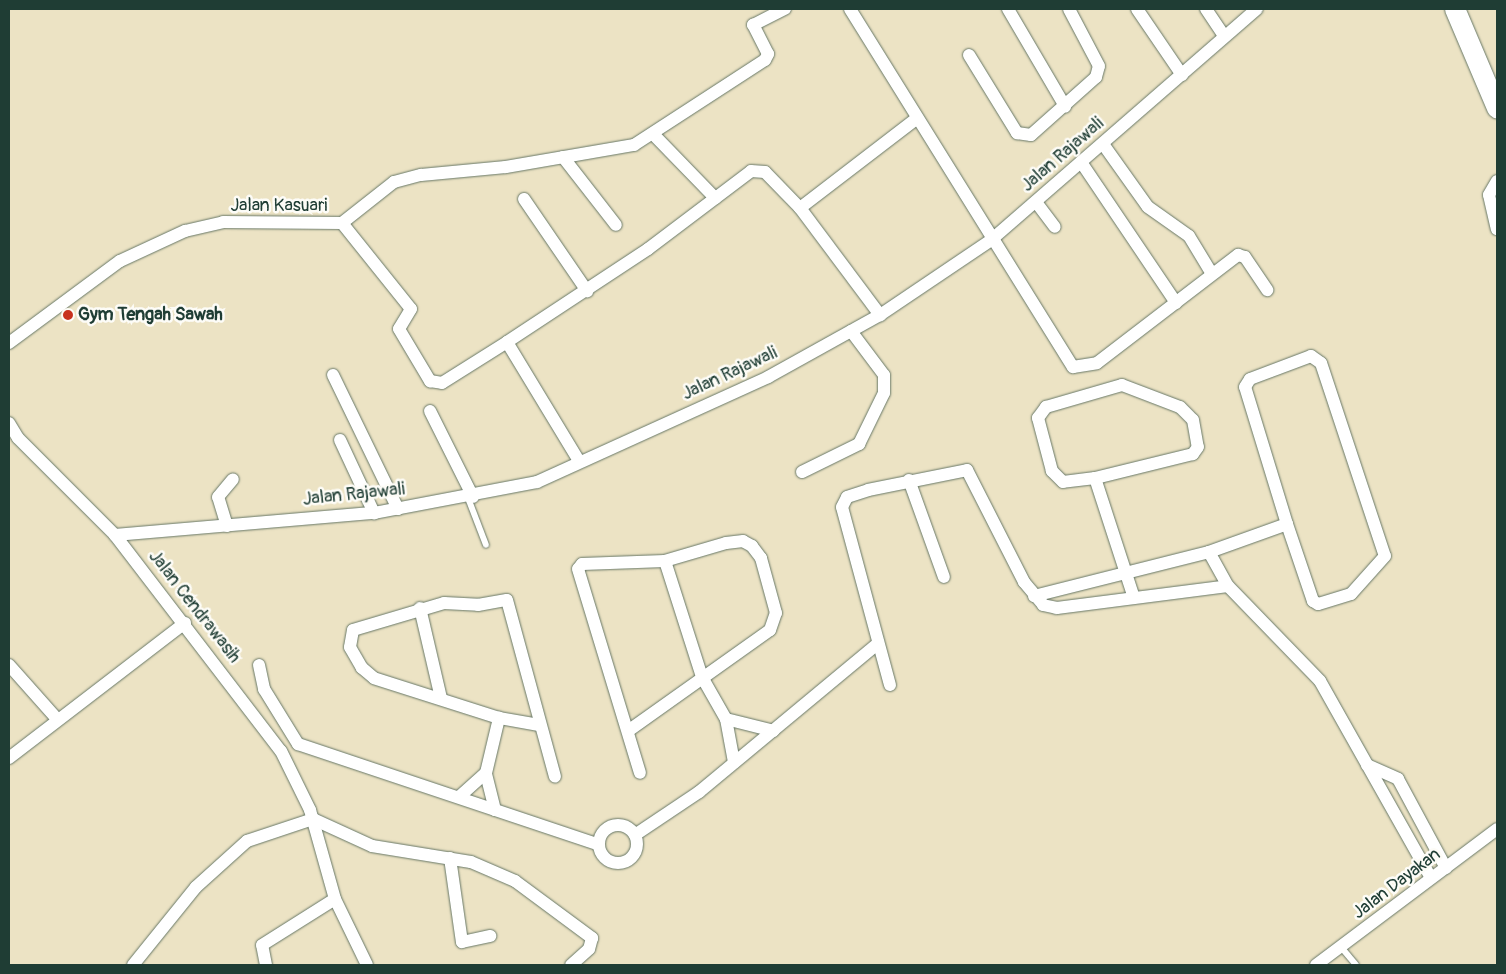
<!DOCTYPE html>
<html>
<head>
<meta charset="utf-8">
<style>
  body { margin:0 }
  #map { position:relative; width:1506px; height:974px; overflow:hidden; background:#ece3c4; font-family:Pangolin,sans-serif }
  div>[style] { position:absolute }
  .roads { filter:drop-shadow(0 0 1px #677766) drop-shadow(0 0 1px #677766) }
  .service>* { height:6px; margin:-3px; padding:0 3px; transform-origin:3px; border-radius:3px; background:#fff }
  .minor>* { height:12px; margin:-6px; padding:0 6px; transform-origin:6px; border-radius:6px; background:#fff }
  .minor>.ring { margin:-6px; padding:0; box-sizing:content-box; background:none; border:12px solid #fff; border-radius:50% }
  .primary>* { height:20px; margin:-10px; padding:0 10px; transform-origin:10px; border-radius:10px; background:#fff }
  .dots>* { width:14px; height:14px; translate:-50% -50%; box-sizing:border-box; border:2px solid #fdfcf7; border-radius:50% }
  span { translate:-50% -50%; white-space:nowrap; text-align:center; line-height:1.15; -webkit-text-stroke:5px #fdfcf7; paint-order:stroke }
  .street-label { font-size:18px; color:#1f3d34 }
  .poi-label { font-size:18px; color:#1f3d34; font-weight:700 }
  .left { translate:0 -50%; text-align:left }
  .frame { position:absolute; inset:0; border:10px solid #1f3d34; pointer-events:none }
</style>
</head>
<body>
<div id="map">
  <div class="roads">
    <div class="service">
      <div style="left:468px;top:498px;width:50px;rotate:69deg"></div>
      <div style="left:1341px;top:947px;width:23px;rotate:50deg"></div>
    </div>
    <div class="minor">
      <div style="left:850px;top:9px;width:422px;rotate:58.1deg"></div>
      <div style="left:1073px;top:367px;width:24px;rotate:-9deg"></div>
      <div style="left:1097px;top:363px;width:178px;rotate:-37.5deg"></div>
      <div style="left:1238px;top:255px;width:7px;rotate:16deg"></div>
      <div style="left:1245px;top:257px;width:40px;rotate:56deg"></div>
      <div style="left:1008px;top:9px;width:113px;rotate:59.6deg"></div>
      <div style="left:1137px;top:9px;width:80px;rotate:55.7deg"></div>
      <div style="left:1206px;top:9px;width:32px;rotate:56deg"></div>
      <div style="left:969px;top:55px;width:92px;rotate:58.4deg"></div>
      <div style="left:1017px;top:133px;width:14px;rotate:8deg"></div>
      <div style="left:1031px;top:135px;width:87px;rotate:-41.7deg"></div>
      <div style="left:1096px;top:77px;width:11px;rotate:-75deg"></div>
      <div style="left:1099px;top:66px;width:64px;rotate:-117.8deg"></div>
      <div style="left:654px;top:135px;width:88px;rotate:45.9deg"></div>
      <div style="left:1103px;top:144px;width:77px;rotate:54.5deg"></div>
      <div style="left:1148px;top:207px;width:50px;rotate:35.3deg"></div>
      <div style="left:1189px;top:236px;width:44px;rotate:58.8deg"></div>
      <div style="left:563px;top:157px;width:86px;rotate:52.1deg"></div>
      <div style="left:1081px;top:162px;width:170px;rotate:56deg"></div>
      <div style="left:1497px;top:181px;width:16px;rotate:120deg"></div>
      <div style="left:1489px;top:195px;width:35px;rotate:77deg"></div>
      <div style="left:524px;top:199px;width:112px;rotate:55.6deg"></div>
      <div style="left:1036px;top:202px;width:31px;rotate:53deg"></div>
      <div style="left:800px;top:208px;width:146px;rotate:-37.5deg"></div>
      <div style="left:342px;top:223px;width:110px;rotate:51.3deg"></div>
      <div style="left:411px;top:309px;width:23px;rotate:121deg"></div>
      <div style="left:399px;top:329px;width:61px;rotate:59.2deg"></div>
      <div style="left:430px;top:381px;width:12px;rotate:9deg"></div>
      <div style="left:442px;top:383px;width:77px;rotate:-32.2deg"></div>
      <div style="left:9px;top:343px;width:138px;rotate:-36.5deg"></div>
      <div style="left:120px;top:261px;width:72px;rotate:-24.8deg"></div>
      <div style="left:185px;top:231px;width:39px;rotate:-13deg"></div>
      <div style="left:223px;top:222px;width:119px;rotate:0.5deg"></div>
      <div style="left:342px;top:223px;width:66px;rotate:-38.3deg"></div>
      <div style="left:394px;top:182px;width:28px;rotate:-15deg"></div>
      <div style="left:421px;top:175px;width:85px;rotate:-5.4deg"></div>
      <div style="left:506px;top:167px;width:130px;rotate:-9.8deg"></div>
      <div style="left:634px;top:145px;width:156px;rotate:-33deg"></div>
      <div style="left:765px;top:60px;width:7px;rotate:-63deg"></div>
      <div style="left:768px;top:54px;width:33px;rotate:-117deg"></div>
      <div style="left:753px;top:25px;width:36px;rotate:-27deg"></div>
      <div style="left:1311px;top:356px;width:12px;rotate:35deg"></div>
      <div style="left:1321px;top:363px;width:203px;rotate:71.7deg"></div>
      <div style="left:1385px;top:556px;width:51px;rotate:131.8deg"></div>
      <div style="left:1351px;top:594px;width:34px;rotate:163deg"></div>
      <div style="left:1318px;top:604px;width:6px;rotate:-149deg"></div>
      <div style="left:1313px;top:601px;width:81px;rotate:-108.7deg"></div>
      <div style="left:1287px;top:524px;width:143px;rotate:-107deg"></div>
      <div style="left:1245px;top:387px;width:9px;rotate:-58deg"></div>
      <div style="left:1250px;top:379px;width:65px;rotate:-20.7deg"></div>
      <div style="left:333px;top:375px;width:149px;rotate:64.1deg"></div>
      <div style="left:430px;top:411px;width:96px;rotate:63.4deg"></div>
      <div style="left:9px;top:423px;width:17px;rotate:59deg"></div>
      <div style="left:18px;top:438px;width:137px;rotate:45deg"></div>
      <div style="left:115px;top:535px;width:272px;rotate:52.5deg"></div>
      <div style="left:281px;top:751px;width:66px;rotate:63.8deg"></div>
      <div style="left:310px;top:810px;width:92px;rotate:74.3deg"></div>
      <div style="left:335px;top:899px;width:73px;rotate:64.1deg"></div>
      <div style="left:340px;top:440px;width:81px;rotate:65deg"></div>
      <div style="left:579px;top:461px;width:139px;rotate:-121.2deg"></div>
      <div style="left:507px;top:342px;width:169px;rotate:-33.4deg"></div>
      <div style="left:648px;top:249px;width:129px;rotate:-37.1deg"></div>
      <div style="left:751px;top:171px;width:14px;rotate:4deg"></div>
      <div style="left:765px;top:172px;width:50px;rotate:45.8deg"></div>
      <div style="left:800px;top:208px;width:134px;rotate:53.2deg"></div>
      <div style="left:802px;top:472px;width:64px;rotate:-26.2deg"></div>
      <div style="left:859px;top:444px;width:57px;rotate:-63.9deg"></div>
      <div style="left:884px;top:393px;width:18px;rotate:-90deg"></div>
      <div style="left:884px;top:375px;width:55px;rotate:-126.9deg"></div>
      <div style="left:1095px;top:478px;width:32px;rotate:173deg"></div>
      <div style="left:1063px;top:482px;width:16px;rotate:-135deg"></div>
      <div style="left:1052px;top:471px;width:55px;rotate:-104.8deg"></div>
      <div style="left:1038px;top:418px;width:14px;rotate:-54deg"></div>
      <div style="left:1046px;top:407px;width:79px;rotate:-16.1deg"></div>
      <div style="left:1122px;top:385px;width:62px;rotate:20.8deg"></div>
      <div style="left:1180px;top:407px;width:18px;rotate:45deg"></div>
      <div style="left:1193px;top:420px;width:27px;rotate:80deg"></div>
      <div style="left:1198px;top:447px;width:9px;rotate:126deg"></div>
      <div style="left:1193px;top:454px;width:101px;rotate:166.2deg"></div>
      <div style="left:1095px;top:478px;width:126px;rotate:72deg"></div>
      <div style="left:909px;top:480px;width:103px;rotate:70.2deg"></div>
      <div style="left:227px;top:526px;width:30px;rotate:-107deg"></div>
      <div style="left:218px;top:497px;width:23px;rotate:-50deg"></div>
      <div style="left:115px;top:535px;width:260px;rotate:-4.9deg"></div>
      <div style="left:374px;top:513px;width:166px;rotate:-10.8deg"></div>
      <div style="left:537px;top:482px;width:254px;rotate:-24.4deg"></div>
      <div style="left:768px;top:377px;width:128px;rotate:-29deg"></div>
      <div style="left:880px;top:315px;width:134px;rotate:-34deg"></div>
      <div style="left:991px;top:240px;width:352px;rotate:-41deg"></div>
      <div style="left:1209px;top:552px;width:39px;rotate:61deg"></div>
      <div style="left:1228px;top:586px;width:132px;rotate:45.9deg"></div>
      <div style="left:1320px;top:681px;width:226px;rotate:60.6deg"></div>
      <div style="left:665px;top:561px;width:122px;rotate:72.3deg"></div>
      <div style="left:702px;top:677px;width:48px;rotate:60.3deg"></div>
      <div style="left:726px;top:719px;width:44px;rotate:79.5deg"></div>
      <div style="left:1034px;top:596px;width:180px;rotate:-14.1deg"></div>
      <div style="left:1209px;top:552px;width:83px;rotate:-19.7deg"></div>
      <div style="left:420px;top:608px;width:92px;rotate:76.9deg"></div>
      <div style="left:9px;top:665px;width:72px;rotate:48.4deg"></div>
      <div style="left:259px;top:665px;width:25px;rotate:78deg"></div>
      <div style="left:264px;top:689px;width:65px;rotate:58.3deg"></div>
      <div style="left:298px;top:744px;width:317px;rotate:18.5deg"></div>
      <div style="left:890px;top:685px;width:184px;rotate:-105.1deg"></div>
      <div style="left:842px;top:507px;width:11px;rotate:-63deg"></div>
      <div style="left:847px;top:497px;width:22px;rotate:-18deg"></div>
      <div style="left:868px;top:490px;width:101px;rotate:-11.4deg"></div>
      <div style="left:967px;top:470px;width:126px;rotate:63deg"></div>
      <div style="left:1024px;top:582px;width:30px;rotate:50deg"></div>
      <div style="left:1043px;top:605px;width:14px;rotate:12deg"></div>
      <div style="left:1057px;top:608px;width:172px;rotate:-7.3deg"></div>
      <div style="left:726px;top:719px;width:49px;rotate:14deg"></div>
      <div style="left:539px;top:725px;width:41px;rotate:-170.1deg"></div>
      <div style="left:499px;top:718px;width:131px;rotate:-162.3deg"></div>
      <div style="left:374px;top:678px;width:16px;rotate:-140deg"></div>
      <div style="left:362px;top:668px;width:24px;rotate:-120deg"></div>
      <div style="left:350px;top:647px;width:17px;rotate:-80deg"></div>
      <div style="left:353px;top:630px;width:95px;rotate:-16.5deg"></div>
      <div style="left:444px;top:603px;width:34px;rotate:3deg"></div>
      <div style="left:478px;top:605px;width:29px;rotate:-10deg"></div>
      <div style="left:507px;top:600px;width:183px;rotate:74.8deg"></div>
      <div style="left:628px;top:731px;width:174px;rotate:-35.4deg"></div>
      <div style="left:770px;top:630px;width:18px;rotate:-71deg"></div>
      <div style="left:776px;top:613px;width:57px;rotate:-105.3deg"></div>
      <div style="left:761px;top:558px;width:15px;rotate:-127deg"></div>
      <div style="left:752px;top:546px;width:10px;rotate:-151deg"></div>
      <div style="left:743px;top:541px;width:17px;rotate:173deg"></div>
      <div style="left:726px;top:543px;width:64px;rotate:163.6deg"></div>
      <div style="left:665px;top:561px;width:83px;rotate:177.9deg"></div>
      <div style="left:582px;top:564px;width:6px;rotate:129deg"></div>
      <div style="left:578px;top:569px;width:213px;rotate:73.1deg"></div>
      <div style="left:9px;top:758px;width:222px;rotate:-37.5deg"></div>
      <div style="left:1367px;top:765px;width:34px;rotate:24deg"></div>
      <div style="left:1398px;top:779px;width:101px;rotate:61.7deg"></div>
      <div style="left:459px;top:797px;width:36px;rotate:-42deg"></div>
      <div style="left:495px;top:810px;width:38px;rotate:-104deg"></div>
      <div style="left:486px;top:773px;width:57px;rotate:-76.7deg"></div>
      <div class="ring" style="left:599px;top:825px;width:26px;height:26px"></div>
      <div style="left:635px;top:835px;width:77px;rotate:-33.9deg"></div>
      <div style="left:699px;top:792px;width:231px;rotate:-39.7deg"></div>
      <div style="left:450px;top:858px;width:85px;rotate:81.9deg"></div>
      <div style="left:462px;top:942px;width:29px;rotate:-12deg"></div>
      <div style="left:133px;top:965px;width:100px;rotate:-51.1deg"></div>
      <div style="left:196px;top:887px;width:69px;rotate:-42deg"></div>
      <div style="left:247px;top:841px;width:70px;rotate:-18.4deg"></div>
      <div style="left:313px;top:819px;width:65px;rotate:24.6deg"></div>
      <div style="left:372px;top:846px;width:100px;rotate:9.2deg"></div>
      <div style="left:471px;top:862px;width:48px;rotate:23.4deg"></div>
      <div style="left:515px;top:881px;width:96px;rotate:36.5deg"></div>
      <div style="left:592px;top:938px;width:11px;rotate:105deg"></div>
      <div style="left:589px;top:949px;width:24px;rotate:138deg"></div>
      <div style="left:266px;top:965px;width:20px;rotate:-101deg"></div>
      <div style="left:262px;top:945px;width:86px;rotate:-32.2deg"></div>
      <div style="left:1316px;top:965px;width:226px;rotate:-36.9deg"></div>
    </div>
    <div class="primary">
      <div style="left:1455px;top:9px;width:108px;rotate:67deg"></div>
    </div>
  </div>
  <div class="dots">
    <div style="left:68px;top:315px;background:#c8321e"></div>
  </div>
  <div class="street-label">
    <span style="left:1063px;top:155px;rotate:-41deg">Jalan Rajawali</span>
    <span style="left:279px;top:206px">Jalan Kasuari</span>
    <span style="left:730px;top:374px;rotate:-25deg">Jalan Rajawali</span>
    <span style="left:354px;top:495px;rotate:-6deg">Jalan Rajawali</span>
    <span style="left:194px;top:607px;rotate:52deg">Jalan Cendrawasih</span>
    <span style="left:1397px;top:884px;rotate:-37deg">Jalan Dayakan</span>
  </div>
  <div class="poi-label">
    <span class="left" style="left:78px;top:315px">Gym Tengah Sawah</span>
  </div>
  <div class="frame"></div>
</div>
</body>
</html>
